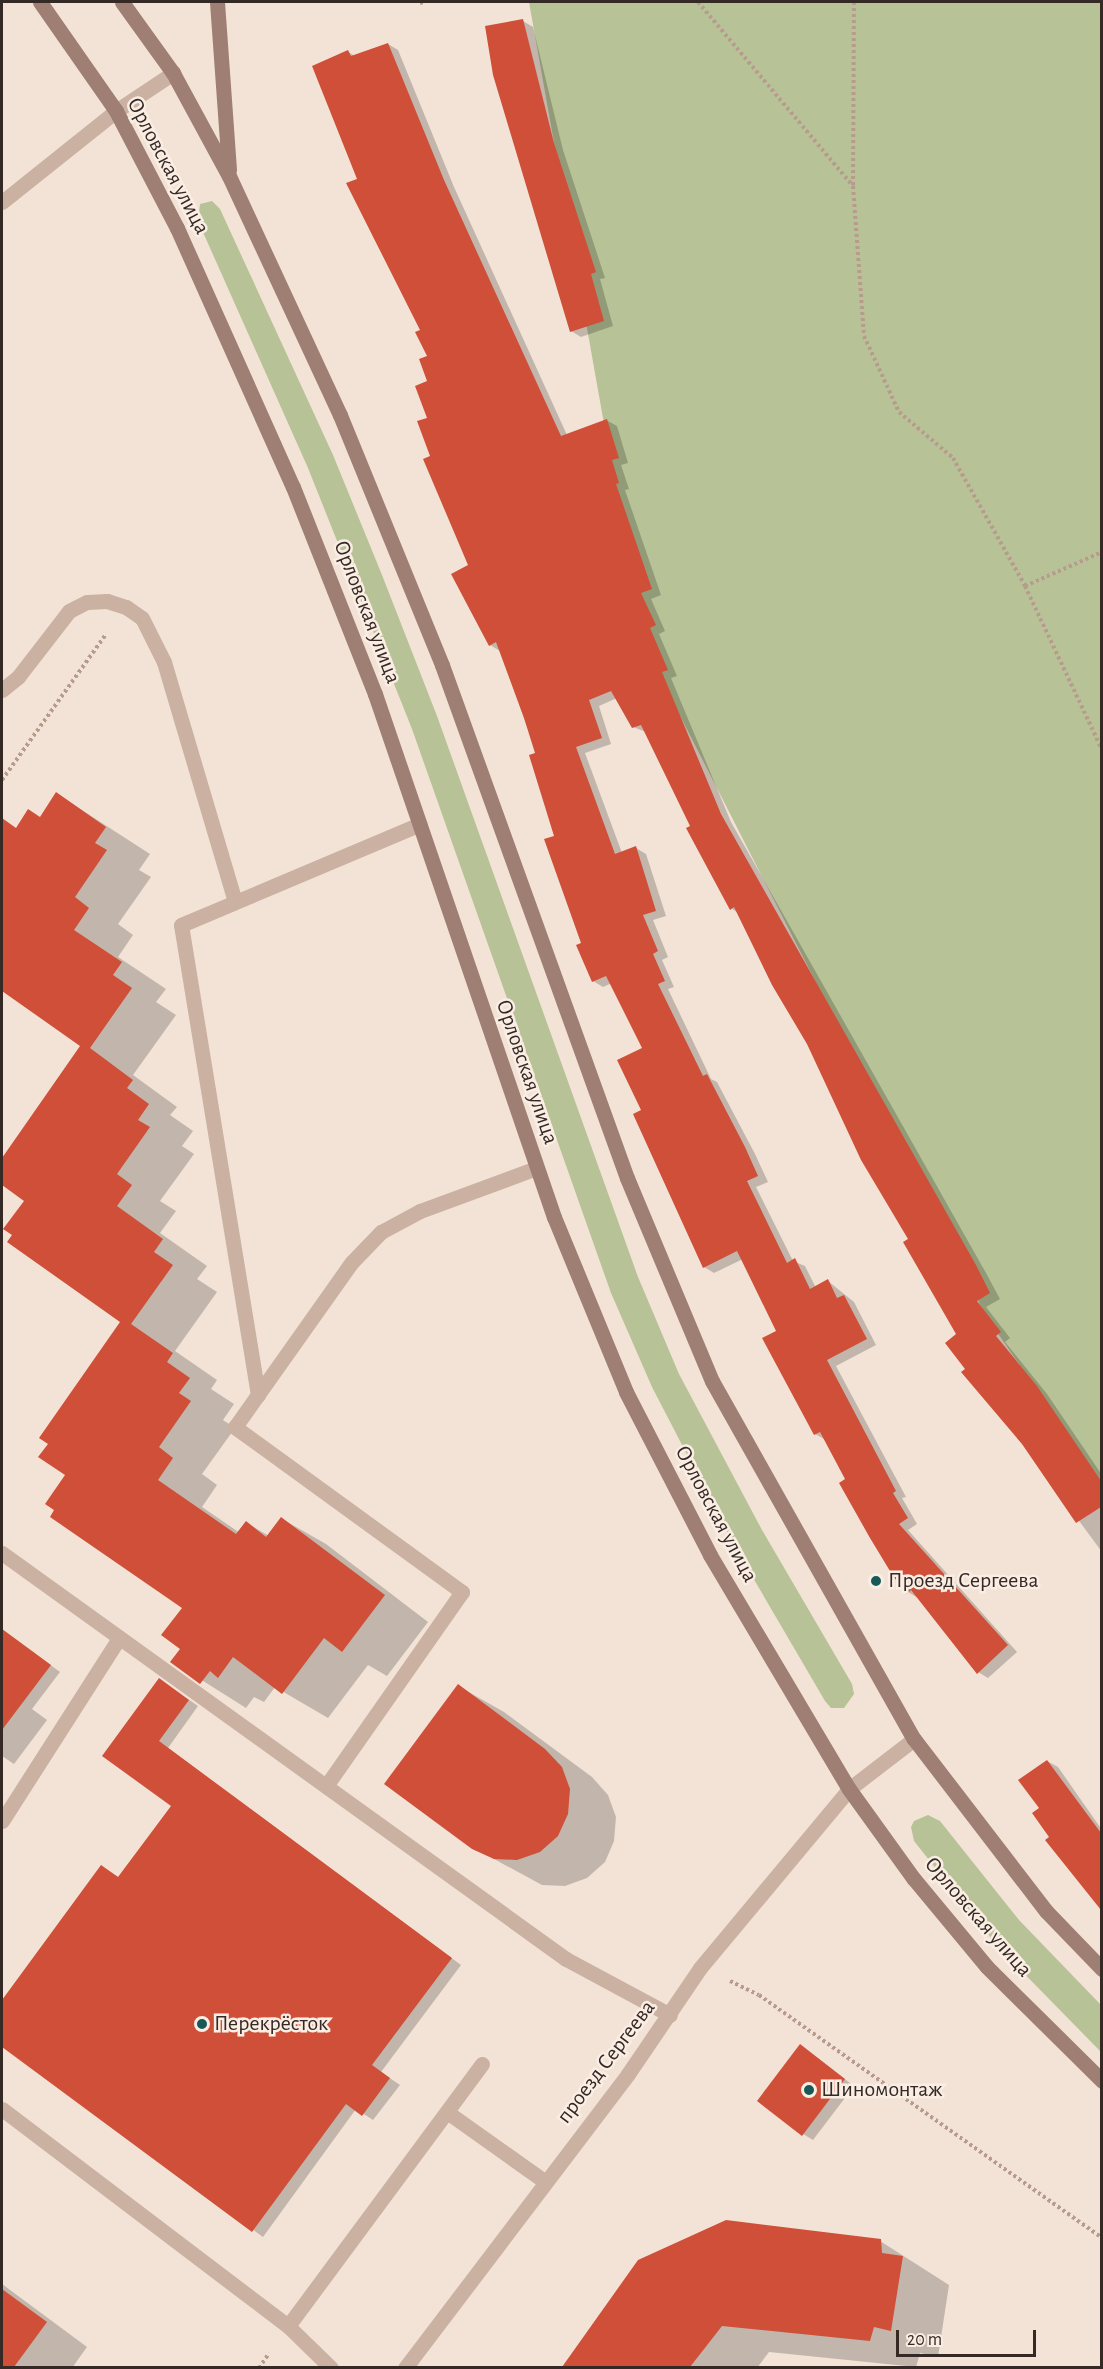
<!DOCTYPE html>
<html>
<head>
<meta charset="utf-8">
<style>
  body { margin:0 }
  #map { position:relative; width:1103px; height:2369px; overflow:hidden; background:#f3e3d6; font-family:"Alegreya Sans",sans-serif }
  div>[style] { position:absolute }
  .green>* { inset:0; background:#b7c296 }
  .shadow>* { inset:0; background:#0003 }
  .building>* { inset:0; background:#cf4f38 }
  .path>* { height:4px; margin-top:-2px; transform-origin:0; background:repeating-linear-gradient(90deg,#b79b8c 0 3px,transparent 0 6px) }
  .lane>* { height:15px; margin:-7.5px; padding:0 7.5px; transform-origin:7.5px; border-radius:7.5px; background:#cbb1a2 }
  .street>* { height:15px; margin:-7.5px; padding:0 7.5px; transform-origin:7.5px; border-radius:7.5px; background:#cbb1a2 }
  .secondary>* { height:15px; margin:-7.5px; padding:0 7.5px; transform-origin:7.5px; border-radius:7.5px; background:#9f7f73 }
  .dots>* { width:16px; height:16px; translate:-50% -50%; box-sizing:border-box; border:3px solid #faede3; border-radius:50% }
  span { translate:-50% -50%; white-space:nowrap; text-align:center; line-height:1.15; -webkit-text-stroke:5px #faede3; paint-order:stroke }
  .street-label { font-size:22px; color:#352925 }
  .poi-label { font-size:22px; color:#352925 }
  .left { translate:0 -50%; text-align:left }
  .frame { position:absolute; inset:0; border:3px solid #352925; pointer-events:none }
  .scale { position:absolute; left:896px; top:2330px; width:140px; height:27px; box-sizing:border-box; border:3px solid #352925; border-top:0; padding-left:8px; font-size:18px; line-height:21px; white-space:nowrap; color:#352925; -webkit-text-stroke:4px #faede3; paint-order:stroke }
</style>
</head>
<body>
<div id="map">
  <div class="green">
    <div style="clip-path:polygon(529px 2px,1101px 2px,1101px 1484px,986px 1316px,643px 643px)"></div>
    <div style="clip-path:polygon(212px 201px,220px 209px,333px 455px,382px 575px,437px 716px,638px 1277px,679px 1374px,762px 1530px,852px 1684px,854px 1694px,844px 1708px,831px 1708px,825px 1701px,735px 1547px,652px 1387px,611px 1293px,412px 729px,308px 468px,198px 221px,200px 204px)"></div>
    <div style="clip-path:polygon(928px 1815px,940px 1821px,1019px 1920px,1101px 2005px,1101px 2052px,999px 1948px,914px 1841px,911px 1827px,914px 1821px)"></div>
  </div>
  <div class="shadow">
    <div style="clip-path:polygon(523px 21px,533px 27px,563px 150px,605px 278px,600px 279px,613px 326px,581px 337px,571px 331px)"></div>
    <div style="clip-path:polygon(388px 44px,398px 50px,454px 187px,567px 435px,606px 420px,617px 426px,628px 463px,621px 465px,629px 489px,625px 490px,661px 595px,651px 599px,665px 631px,659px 634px,677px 676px,671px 678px,731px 822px,986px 1273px,1000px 1299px,986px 1307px,1010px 1338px,1005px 1342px,1047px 1394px,1102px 1475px,1102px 1552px,967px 1369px,958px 1335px,910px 1239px,738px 913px,731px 908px,646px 732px,633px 727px,617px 698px,599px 706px,611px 744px,585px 753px,622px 853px,636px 848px,646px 854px,666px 916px,653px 920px,668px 957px,662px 960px,674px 987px,668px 989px,711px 1079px,717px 1082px,755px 1154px,768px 1182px,756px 1187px,793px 1261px,805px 1266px,816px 1288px,828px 1281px,854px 1302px,876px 1345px,836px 1366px,906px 1497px,902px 1498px,917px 1524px,908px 1530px,1017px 1652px,988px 1678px,978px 1672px,918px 1598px,908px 1592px,826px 1440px,815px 1434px,778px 1331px,743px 1259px,714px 1273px,704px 1267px,643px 1111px,644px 1049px,612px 983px,603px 987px,593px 981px,537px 754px,500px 651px,490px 645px,470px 566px,432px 457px,429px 357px,422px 330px,359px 180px,348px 52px,355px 56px)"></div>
    <div style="clip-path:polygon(57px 794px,150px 854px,139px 870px,151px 877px,118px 924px,133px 935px,118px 957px,166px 989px,156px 1002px,176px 1015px,133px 1075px,177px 1107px,170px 1115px,193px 1131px,182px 1146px,194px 1154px,160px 1201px,176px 1211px,160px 1233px,207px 1266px,197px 1279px,217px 1292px,175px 1351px,217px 1380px,211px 1389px,234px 1404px,223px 1420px,235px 1428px,202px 1474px,217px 1485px,202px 1507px,240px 1533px,247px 1523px,269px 1536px,282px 1519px,326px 1544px,428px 1622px,387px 1676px,368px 1665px,328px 1718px,275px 1687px,264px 1702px,254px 1697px,246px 1708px,173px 1662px,182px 1649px,184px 1607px,68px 1475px,122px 1322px,26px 1200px,2px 1183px,9px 1168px,2px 1160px,82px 1046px,2px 989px,2px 823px,17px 829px,41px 818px)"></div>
    <div style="clip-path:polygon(2px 1629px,60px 1672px,32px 1709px,47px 1720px,14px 1764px,2px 1756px)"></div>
    <div style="clip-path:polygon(169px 1686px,198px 1706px,168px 1748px,461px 1965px,381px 2072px,400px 2085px,373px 2120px,356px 2109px,263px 2237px,2px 2045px,2px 2003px,102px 1867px,120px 1878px,173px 1806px,104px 1755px)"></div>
    <div style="clip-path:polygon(458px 1686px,504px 1712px,592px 1777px,608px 1795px,616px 1817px,614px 1841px,605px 1862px,587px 1878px,565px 1886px,542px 1885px,472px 1847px)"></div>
    <div style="clip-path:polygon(1047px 1761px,1058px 1767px,1102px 1830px,1102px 1905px,1047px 1841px,1052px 1837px,1041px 1808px)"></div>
    <div style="clip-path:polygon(801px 2046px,854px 2086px,813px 2140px,803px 2134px)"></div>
    <div style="clip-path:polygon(880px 2241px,949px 2285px,938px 2357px,920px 2353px,916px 2367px,769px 2352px,757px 2368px,579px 2368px)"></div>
    <div style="clip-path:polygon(2px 2284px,87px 2347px,72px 2368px,2px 2368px)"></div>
  </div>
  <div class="building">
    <div style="clip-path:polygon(523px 19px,554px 143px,596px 272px,591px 274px,604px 321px,570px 332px,493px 75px,485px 26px)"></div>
    <div style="clip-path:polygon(388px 43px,444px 180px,561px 436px,607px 419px,619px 458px,612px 460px,619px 483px,616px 484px,652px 589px,641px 593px,656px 625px,650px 628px,668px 670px,662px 672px,721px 814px,976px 1265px,990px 1293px,977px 1301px,1001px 1332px,996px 1336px,1037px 1386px,1101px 1481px,1101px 1507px,1076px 1523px,1022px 1444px,961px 1372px,965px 1369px,945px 1343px,956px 1334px,903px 1242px,908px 1239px,861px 1160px,807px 1044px,772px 985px,734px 907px,730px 910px,686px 828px,690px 826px,641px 725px,632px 728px,611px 691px,589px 700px,602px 738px,576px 747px,615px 854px,636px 846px,656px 911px,643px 915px,658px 951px,653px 954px,665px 981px,658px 984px,703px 1076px,707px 1074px,745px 1147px,758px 1176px,747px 1181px,787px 1263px,795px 1258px,810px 1289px,828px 1279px,837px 1298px,844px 1295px,867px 1339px,827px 1360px,896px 1491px,893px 1493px,908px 1518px,899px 1524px,1008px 1645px,977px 1674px,911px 1590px,907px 1594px,893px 1576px,870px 1538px,839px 1483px,845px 1479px,820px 1432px,814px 1435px,762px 1338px,776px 1331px,737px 1251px,703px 1268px,633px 1114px,641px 1110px,617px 1060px,642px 1048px,606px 976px,592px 982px,576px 945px,581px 943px,544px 839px,554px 836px,529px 755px,535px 753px,524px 718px,496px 642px,489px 646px,451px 574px,468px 565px,423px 459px,430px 456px,417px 421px,427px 418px,415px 386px,427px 381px,419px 359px,427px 356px,415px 332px,420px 330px,346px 183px,357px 179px,312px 66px,348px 50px,351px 56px)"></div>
    <div style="clip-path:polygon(56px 792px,106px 827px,95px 843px,107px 850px,75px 897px,89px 908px,74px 930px,122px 962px,113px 975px,132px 988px,90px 1048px,133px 1080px,127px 1088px,149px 1104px,138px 1120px,150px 1127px,117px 1174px,132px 1185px,117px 1206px,163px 1239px,154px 1252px,173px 1265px,131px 1324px,173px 1353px,167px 1362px,190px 1378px,179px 1393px,191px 1401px,159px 1447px,173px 1458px,158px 1480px,236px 1534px,246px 1521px,266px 1537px,281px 1517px,385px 1595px,342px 1652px,324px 1638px,282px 1694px,233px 1657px,218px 1678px,210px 1671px,200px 1684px,170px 1662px,180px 1649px,161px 1635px,182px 1608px,50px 1517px,54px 1510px,45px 1504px,65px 1475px,38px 1457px,48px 1444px,39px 1438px,120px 1322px,7px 1242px,12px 1235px,3px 1229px,24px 1201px,2px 1185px,2px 1158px,80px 1046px,2px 991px,2px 818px,16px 828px,28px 809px,40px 817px)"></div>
    <div style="clip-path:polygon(2px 1629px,51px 1665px,2px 1730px)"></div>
    <div style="clip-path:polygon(159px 1678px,189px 1700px,159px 1741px,452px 1958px,372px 2065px,390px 2078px,362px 2116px,346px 2104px,252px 2232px,2px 2047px,2px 2000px,101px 1865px,118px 1877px,171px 1806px,102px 1756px)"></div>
    <div style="clip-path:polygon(458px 1684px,545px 1749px,562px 1767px,570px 1789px,568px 1814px,558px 1836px,540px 1852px,517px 1860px,494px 1859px,472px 1849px,384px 1784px)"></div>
    <div style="clip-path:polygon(1047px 1760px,1101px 1833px,1101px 1910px,1045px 1840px,1049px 1837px,1032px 1813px,1039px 1808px,1018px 1780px)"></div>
    <div style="clip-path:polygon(800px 2044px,845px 2079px,802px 2136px,757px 2101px)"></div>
    <div style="clip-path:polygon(726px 2220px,881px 2239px,882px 2253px,903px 2256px,891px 2331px,874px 2327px,870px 2341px,722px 2326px,690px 2367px,562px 2367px,638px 2260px)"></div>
    <div style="clip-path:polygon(2px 2289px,47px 2322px,14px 2367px,2px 2367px)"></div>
  </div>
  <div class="path">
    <div style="left:698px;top:2px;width:241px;rotate:49.9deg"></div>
    <div style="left:853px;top:186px;width:150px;rotate:85.8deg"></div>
    <div style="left:864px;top:336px;width:84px;rotate:65.3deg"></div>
    <div style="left:899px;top:412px;width:71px;rotate:40.4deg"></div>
    <div style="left:953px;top:458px;width:147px;rotate:60.6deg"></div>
    <div style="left:1025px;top:586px;width:181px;rotate:64.8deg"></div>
    <div style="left:420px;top:3px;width:4px;rotate:-14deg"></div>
    <div style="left:853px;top:185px;width:183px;rotate:-89.7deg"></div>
    <div style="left:1025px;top:586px;width:84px;rotate:-23.8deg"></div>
    <div style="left:2px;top:780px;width:179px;rotate:-54.5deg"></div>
    <div style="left:730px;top:1981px;width:32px;rotate:26deg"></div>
    <div style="left:759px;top:1995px;width:420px;rotate:35.3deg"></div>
    <div style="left:259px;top:2368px;width:18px;rotate:-56deg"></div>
  </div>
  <div class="lane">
    <div style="left:2px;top:202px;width:146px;rotate:-38.6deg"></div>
    <div style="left:2px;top:690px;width:21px;rotate:-39deg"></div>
    <div style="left:18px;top:677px;width:83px;rotate:-52.3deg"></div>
    <div style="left:69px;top:611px;width:20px;rotate:-27deg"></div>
    <div style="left:87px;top:602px;width:20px;rotate:-3deg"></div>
    <div style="left:107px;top:601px;width:20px;rotate:18deg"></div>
    <div style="left:126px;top:607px;width:19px;rotate:35deg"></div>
    <div style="left:142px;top:618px;width:49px;rotate:63.4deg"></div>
    <div style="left:164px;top:662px;width:250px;rotate:73.5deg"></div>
    <div style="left:258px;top:1395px;width:476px;rotate:-99.3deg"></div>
    <div style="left:181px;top:925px;width:259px;rotate:-22.9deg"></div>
    <div style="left:2px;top:1553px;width:695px;rotate:35.75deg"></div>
    <div style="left:566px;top:1959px;width:118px;rotate:28.3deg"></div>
    <div style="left:326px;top:1786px;width:237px;rotate:-55deg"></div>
    <div style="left:462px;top:1592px;width:281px;rotate:-144deg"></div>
    <div style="left:235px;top:1427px;width:202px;rotate:-54.7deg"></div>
    <div style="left:352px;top:1262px;width:42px;rotate:-46deg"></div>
    <div style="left:381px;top:1232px;width:44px;rotate:-28.3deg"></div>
    <div style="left:420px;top:1211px;width:124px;rotate:-20.3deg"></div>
    <div style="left:2px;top:1821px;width:217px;rotate:-57.4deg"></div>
    <div style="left:2px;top:2109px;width:359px;rotate:37.2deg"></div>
    <div style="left:288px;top:2326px;width:60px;rotate:44.3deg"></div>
    <div style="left:447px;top:2112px;width:119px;rotate:35.4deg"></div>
    <div style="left:288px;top:2326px;width:326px;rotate:-53.5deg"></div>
  </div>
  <div class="street">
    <div style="left:116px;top:111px;width:69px;rotate:-33.7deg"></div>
    <div style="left:405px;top:2368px;width:369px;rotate:-52.8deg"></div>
    <div style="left:628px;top:2074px;width:128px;rotate:-55.8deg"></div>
    <div style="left:700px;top:1968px;width:233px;rotate:-50.2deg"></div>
    <div style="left:849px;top:1789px;width:82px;rotate:-37.6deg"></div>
  </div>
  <div class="secondary">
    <div style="left:40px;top:2px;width:133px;rotate:55.1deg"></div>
    <div style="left:116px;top:111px;width:132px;rotate:62.5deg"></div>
    <div style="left:177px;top:228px;width:284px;rotate:65.9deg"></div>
    <div style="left:293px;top:487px;width:223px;rotate:68.4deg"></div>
    <div style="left:375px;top:694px;width:553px;rotate:71.11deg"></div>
    <div style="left:554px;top:1217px;width:189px;rotate:67.6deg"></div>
    <div style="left:626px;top:1392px;width:183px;rotate:62.7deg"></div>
    <div style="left:710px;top:1555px;width:272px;rotate:59.3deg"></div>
    <div style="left:849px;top:1789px;width:111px;rotate:54.2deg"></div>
    <div style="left:914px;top:1879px;width:114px;rotate:50.3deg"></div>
    <div style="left:987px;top:1967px;width:162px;rotate:44.7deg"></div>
    <div style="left:122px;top:2px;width:87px;rotate:54.3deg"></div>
    <div style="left:173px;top:73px;width:117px;rotate:61.5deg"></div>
    <div style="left:229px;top:176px;width:264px;rotate:65.1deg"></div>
    <div style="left:340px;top:415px;width:270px;rotate:67.8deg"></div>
    <div style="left:442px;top:665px;width:545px;rotate:70.17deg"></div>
    <div style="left:627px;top:1178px;width:220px;rotate:67.3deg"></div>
    <div style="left:712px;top:1381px;width:411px;rotate:60.6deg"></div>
    <div style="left:914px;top:1739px;width:217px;rotate:52.5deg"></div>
    <div style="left:1046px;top:1911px;width:81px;rotate:46deg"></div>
    <div style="left:217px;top:2px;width:168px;rotate:85.9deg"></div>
  </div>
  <div class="dots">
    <div style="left:876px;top:1581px;background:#185958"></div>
    <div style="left:202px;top:2024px;background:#185958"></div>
    <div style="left:809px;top:2090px;background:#185958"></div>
  </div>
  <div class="street-label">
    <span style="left:168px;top:166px;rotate:62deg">Орловская улица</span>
    <span style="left:367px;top:612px;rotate:69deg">Орловская улица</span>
    <span style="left:527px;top:1072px;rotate:71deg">Орловская улица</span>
    <span style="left:716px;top:1514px;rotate:62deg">Орловская улица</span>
    <span style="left:978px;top:1917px;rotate:49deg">Орловская улица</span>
    <span style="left:606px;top:2062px;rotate:-53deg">проезд Сергеева</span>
  </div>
  <div class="poi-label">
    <span class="left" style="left:888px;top:1581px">Проезд Сергеева</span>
    <span class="left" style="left:214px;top:2024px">Перекрёсток</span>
    <span class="left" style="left:821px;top:2090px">Шиномонтаж</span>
  </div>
  <div class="frame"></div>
  <div class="scale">20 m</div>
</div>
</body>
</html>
